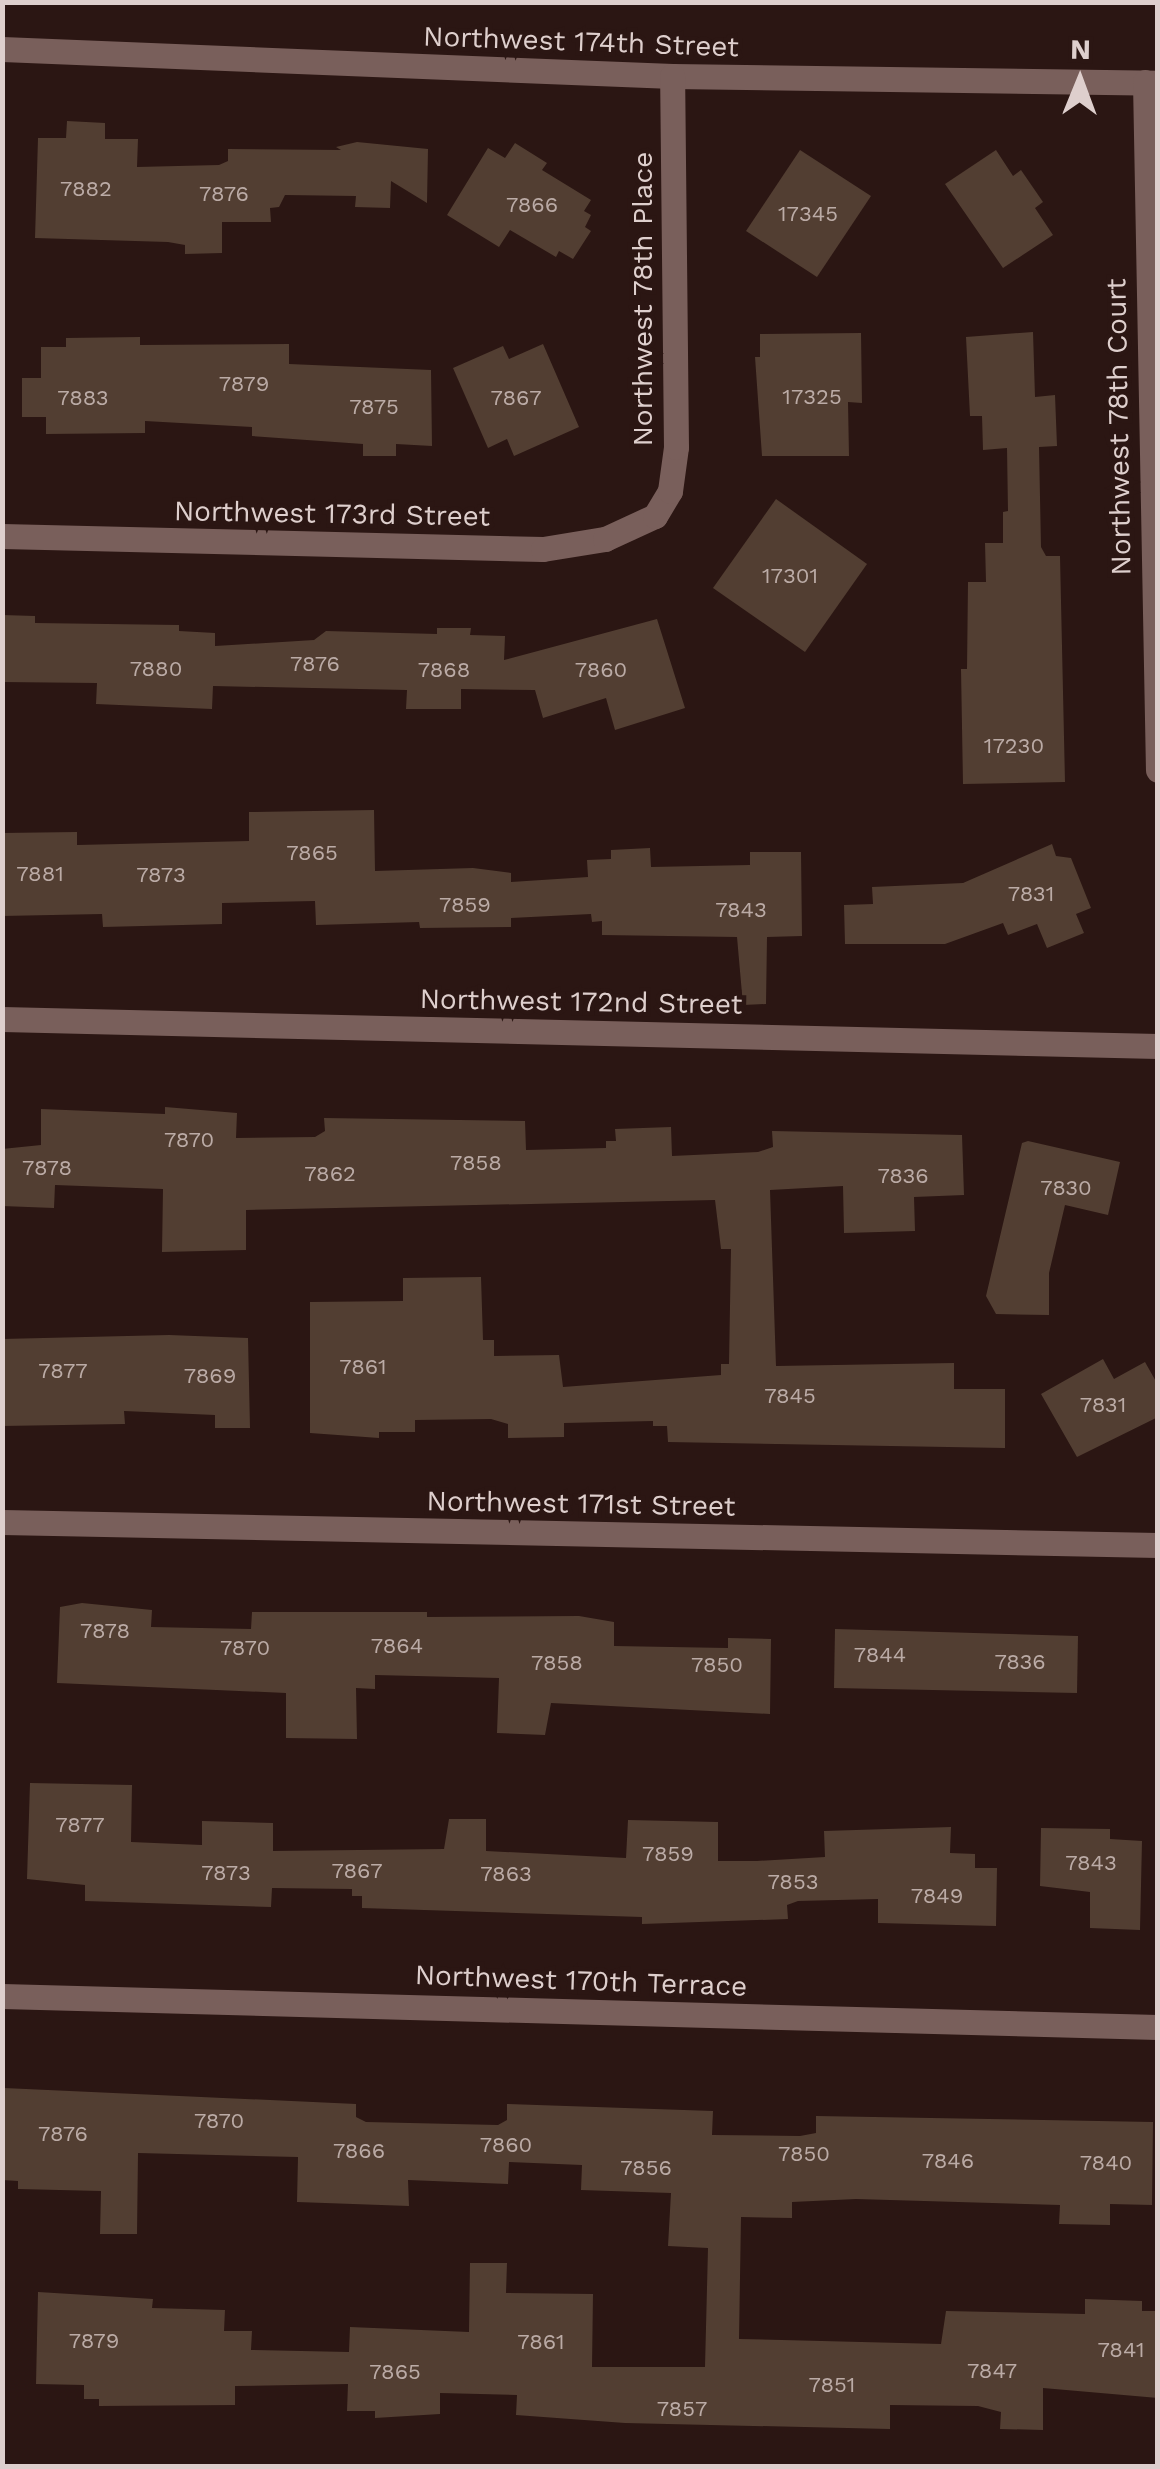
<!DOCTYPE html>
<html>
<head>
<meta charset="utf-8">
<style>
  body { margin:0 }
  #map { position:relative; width:1160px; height:2469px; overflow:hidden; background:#2b1613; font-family:"Work Sans",sans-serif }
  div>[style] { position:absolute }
  .building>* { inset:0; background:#523e32 }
  .street>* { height:25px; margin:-12.5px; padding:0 12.5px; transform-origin:12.5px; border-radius:12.5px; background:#795f5b }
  span { translate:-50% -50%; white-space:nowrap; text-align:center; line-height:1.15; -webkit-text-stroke:9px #2b1613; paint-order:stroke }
  .number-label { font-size:22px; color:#bbaba6 }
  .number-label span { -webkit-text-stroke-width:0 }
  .street-label { font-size:28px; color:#decfcd }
  .frame { position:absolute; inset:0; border:5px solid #decfcd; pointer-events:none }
  .north { position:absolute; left:1030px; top:30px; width:100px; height:100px; -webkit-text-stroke:8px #2b1613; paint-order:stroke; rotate:1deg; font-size:28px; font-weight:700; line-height:40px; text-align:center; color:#decfcd }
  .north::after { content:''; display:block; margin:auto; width:35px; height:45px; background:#decfcd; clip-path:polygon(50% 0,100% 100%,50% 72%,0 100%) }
</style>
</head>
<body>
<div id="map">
  <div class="building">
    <div style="clip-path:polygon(67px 121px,105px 123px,105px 139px,138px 139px,137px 167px,219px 165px,228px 161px,228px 149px,341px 150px,336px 147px,357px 142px,428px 149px,427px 203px,391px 181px,390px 208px,355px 207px,356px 196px,285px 195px,279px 207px,270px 208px,271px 222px,222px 222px,222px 253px,185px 254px,185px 245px,168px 242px,35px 238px,38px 138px,66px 138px)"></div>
    <div style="clip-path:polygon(515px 143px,547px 163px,542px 170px,591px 200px,584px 211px,591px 215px,585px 227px,591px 231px,573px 259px,559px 251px,556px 257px,510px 230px,499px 247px,447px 215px,488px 148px,505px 158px)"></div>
    <div style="clip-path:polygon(800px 150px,871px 196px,817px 277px,746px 231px)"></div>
    <div style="clip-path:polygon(996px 150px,1013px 176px,1021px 170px,1043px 202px,1035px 208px,1053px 235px,1003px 268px,945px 184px)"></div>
    <div style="clip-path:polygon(1033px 332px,1035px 397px,1055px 395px,1057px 446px,1039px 447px,1041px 547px,1046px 556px,1060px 556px,1065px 782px,963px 784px,961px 669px,967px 669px,968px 582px,986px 582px,985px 543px,1003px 543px,1003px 512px,1008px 511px,1007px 448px,983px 450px,982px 416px,970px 416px,966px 337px)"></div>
    <div style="clip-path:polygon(861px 333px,862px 403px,848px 402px,849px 456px,762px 456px,755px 357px,760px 357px,760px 334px)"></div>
    <div style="clip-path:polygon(140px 337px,140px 345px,289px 344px,289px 364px,431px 370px,432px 446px,396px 444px,396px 456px,363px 456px,363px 444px,252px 436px,252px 427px,145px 421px,145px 433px,46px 434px,46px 417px,22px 417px,22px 378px,41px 378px,41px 347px,66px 347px,66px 338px)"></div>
    <div style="clip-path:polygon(543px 344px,579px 427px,514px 456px,507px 439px,488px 448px,453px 368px,503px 346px,509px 359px)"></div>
    <div style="clip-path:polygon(776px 499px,867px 564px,805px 652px,713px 588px)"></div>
    <div style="clip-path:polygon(2px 615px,35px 616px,35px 623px,179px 625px,179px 631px,215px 633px,215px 646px,314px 640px,326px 631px,437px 634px,437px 628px,471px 628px,470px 635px,505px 636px,504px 660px,657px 619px,685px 708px,615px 730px,606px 698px,543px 718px,535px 690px,461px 689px,461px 709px,406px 709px,407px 690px,213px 686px,212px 709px,96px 704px,97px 683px,2px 682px)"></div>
    <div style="clip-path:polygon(374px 810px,375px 871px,473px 868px,511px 873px,511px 882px,588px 877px,587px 860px,611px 859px,611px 850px,650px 848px,651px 867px,750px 865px,750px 852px,801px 852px,802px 936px,767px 937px,766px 1004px,743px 1005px,737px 937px,602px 935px,602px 921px,592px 922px,591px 914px,511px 918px,511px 927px,420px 928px,419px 922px,316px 925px,315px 901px,222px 903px,222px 924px,103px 927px,102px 914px,2px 916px,2px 833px,77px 832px,77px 845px,249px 841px,249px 812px)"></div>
    <div style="clip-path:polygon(1052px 844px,1056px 856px,1071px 858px,1091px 908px,1076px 914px,1084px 933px,1047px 948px,1037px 924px,1008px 935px,1003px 923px,945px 944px,845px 944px,844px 905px,873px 904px,872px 887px,963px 883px)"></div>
    <div style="clip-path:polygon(165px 1107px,237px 1113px,236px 1138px,315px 1137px,325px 1131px,324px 1118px,525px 1121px,526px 1150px,606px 1148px,606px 1141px,616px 1141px,615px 1129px,671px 1127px,672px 1156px,758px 1152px,773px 1147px,772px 1131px,962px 1135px,964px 1195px,914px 1197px,915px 1231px,844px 1233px,843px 1186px,770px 1190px,776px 1366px,954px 1363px,954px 1389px,1005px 1389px,1005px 1448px,668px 1442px,667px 1426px,653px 1426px,653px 1421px,564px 1423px,564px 1437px,508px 1438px,508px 1424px,491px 1419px,415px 1420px,415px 1432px,379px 1432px,379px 1438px,310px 1433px,310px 1302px,403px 1301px,403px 1278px,481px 1277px,483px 1340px,494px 1340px,494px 1356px,559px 1355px,563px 1387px,721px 1375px,721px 1364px,729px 1364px,731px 1249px,721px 1249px,715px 1200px,246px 1210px,246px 1250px,162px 1252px,163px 1189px,55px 1185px,54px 1208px,2px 1206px,2px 1149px,41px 1145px,41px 1109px,165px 1114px)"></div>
    <div style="clip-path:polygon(1028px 1141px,1120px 1162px,1108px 1215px,1065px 1205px,1049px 1273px,1049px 1315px,996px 1314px,986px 1296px,1022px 1143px)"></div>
    <div style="clip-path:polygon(169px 1335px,248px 1338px,250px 1428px,215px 1428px,215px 1415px,124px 1411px,125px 1424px,2px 1426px,2px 1339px)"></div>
    <div style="clip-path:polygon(1103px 1359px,1114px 1379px,1145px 1362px,1158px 1385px,1158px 1417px,1077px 1457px,1041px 1394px)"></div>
    <div style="clip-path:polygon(82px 1603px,152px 1610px,151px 1627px,251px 1629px,252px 1612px,427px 1612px,427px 1617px,579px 1616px,614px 1622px,614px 1646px,728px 1648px,728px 1638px,771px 1639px,770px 1714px,551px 1703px,545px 1735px,497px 1733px,499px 1678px,375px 1675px,375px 1689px,356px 1688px,357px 1739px,286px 1738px,286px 1693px,57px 1683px,60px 1607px)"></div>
    <div style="clip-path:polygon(835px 1629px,1078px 1636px,1077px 1693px,834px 1688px)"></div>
    <div style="clip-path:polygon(30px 1783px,132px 1785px,131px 1842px,202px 1845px,202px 1821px,273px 1823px,273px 1851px,444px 1849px,449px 1819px,486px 1819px,486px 1851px,626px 1858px,628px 1820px,718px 1822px,718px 1861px,757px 1861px,825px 1857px,824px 1831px,951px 1827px,950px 1853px,975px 1854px,975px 1868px,997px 1868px,996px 1926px,878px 1923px,878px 1899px,798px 1901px,787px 1905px,788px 1919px,642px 1924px,642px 1917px,362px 1908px,362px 1896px,352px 1896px,352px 1889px,272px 1888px,271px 1907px,85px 1901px,85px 1885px,27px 1879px)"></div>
    <div style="clip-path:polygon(1041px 1828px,1110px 1829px,1110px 1839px,1142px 1841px,1140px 1930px,1090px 1928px,1090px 1892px,1040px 1886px)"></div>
    <div style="clip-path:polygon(4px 2088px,356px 2104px,356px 2117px,366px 2122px,498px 2125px,507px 2120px,507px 2104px,713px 2111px,712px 2135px,800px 2136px,816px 2133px,816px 2116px,1153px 2122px,1152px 2205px,1110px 2204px,1110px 2225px,1059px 2224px,1060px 2205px,856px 2199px,792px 2202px,792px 2218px,741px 2217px,739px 2339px,941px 2344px,946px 2311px,1085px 2314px,1085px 2299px,1142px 2301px,1142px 2311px,1158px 2311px,1158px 2398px,1043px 2388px,1043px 2430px,1000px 2429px,1001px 2412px,978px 2406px,890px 2405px,890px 2429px,625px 2423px,516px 2415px,517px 2395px,440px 2393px,440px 2414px,375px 2418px,375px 2411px,347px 2411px,348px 2384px,235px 2386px,235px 2405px,99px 2406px,99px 2399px,84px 2399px,84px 2385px,36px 2384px,38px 2292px,153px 2299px,152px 2308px,225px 2310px,224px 2331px,252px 2331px,251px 2350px,349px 2352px,350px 2327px,469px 2332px,470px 2263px,507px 2263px,506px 2293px,593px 2294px,592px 2367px,705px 2367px,708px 2248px,668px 2246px,671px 2193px,581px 2190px,582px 2165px,509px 2162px,508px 2184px,408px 2180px,409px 2206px,297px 2202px,298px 2157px,138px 2153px,137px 2234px,100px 2234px,101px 2191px,18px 2189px,18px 2181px,2px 2180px)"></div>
  </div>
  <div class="street">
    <div style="left:2px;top:49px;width:671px;rotate:2.31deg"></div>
    <div style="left:672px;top:76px;width:486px;rotate:0.8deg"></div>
    <div style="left:1145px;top:82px;width:688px;rotate:88.92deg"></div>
    <div style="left:2px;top:536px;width:541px;rotate:1.38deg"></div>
    <div style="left:543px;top:549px;width:63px;rotate:-9.2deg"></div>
    <div style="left:605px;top:539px;width:55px;rotate:-24.7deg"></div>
    <div style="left:655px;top:516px;width:29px;rotate:-59deg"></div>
    <div style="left:670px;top:491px;width:44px;rotate:-82.2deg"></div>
    <div style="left:676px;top:447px;width:371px;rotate:-90.6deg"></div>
    <div style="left:2px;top:1019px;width:1156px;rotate:1.34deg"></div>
    <div style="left:2px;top:1522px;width:1156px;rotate:1.14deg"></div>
    <div style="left:2px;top:1996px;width:1156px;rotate:1.54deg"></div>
  </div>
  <div class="number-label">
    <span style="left:86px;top:189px">7882</span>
    <span style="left:224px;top:194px">7876</span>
    <span style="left:532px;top:205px">7866</span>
    <span style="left:808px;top:214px">17345</span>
    <span style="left:244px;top:384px">7879</span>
    <span style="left:812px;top:397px">17325</span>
    <span style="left:83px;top:398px">7883</span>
    <span style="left:516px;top:398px">7867</span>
    <span style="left:374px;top:407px">7875</span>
    <span style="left:790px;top:576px">17301</span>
    <span style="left:315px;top:664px">7876</span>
    <span style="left:156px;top:669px">7880</span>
    <span style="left:444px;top:670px">7868</span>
    <span style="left:601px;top:670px">7860</span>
    <span style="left:1014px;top:746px">17230</span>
    <span style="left:312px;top:853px">7865</span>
    <span style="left:40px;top:874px">7881</span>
    <span style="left:161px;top:875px">7873</span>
    <span style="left:1031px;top:894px">7831</span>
    <span style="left:465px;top:905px">7859</span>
    <span style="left:741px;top:910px">7843</span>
    <span style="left:189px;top:1140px">7870</span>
    <span style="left:476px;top:1163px">7858</span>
    <span style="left:47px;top:1168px">7878</span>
    <span style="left:330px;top:1174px">7862</span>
    <span style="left:903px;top:1176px">7836</span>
    <span style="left:1066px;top:1188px">7830</span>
    <span style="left:363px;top:1367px">7861</span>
    <span style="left:63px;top:1371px">7877</span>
    <span style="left:210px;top:1376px">7869</span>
    <span style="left:790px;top:1396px">7845</span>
    <span style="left:1103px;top:1405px">7831</span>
    <span style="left:105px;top:1631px">7878</span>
    <span style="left:397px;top:1646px">7864</span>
    <span style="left:245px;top:1648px">7870</span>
    <span style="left:880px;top:1655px">7844</span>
    <span style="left:1020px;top:1662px">7836</span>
    <span style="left:557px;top:1663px">7858</span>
    <span style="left:717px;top:1665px">7850</span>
    <span style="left:80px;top:1825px">7877</span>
    <span style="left:668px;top:1854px">7859</span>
    <span style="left:1091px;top:1863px">7843</span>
    <span style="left:357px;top:1871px">7867</span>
    <span style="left:226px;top:1873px">7873</span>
    <span style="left:506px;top:1874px">7863</span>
    <span style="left:793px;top:1882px">7853</span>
    <span style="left:937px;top:1896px">7849</span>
    <span style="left:219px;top:2121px">7870</span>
    <span style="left:63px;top:2134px">7876</span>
    <span style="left:506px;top:2145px">7860</span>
    <span style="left:359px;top:2151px">7866</span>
    <span style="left:804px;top:2154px">7850</span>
    <span style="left:948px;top:2161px">7846</span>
    <span style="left:1106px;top:2163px">7840</span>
    <span style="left:646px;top:2168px">7856</span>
    <span style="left:94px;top:2341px">7879</span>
    <span style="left:541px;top:2342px">7861</span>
    <span style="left:1121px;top:2350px">7841</span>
    <span style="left:992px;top:2371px">7847</span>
    <span style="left:395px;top:2372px">7865</span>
    <span style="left:832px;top:2385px">7851</span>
    <span style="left:682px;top:2409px">7857</span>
  </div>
  <div class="street-label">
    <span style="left:581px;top:42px;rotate:2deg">Northwest 174th Street</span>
    <span style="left:643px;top:299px;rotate:-90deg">Northwest 78th Place</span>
    <span style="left:1119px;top:427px;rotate:-91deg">Northwest 78th Court</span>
    <span style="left:332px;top:514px;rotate:1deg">Northwest 173rd Street</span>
    <span style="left:581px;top:1002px;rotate:1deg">Northwest 172nd Street</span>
    <span style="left:581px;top:1504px;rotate:1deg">Northwest 171st Street</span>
    <span style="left:581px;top:1981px;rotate:2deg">Northwest 170th Terrace</span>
  </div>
  <div class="frame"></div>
  <div class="north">N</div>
</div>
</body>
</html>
